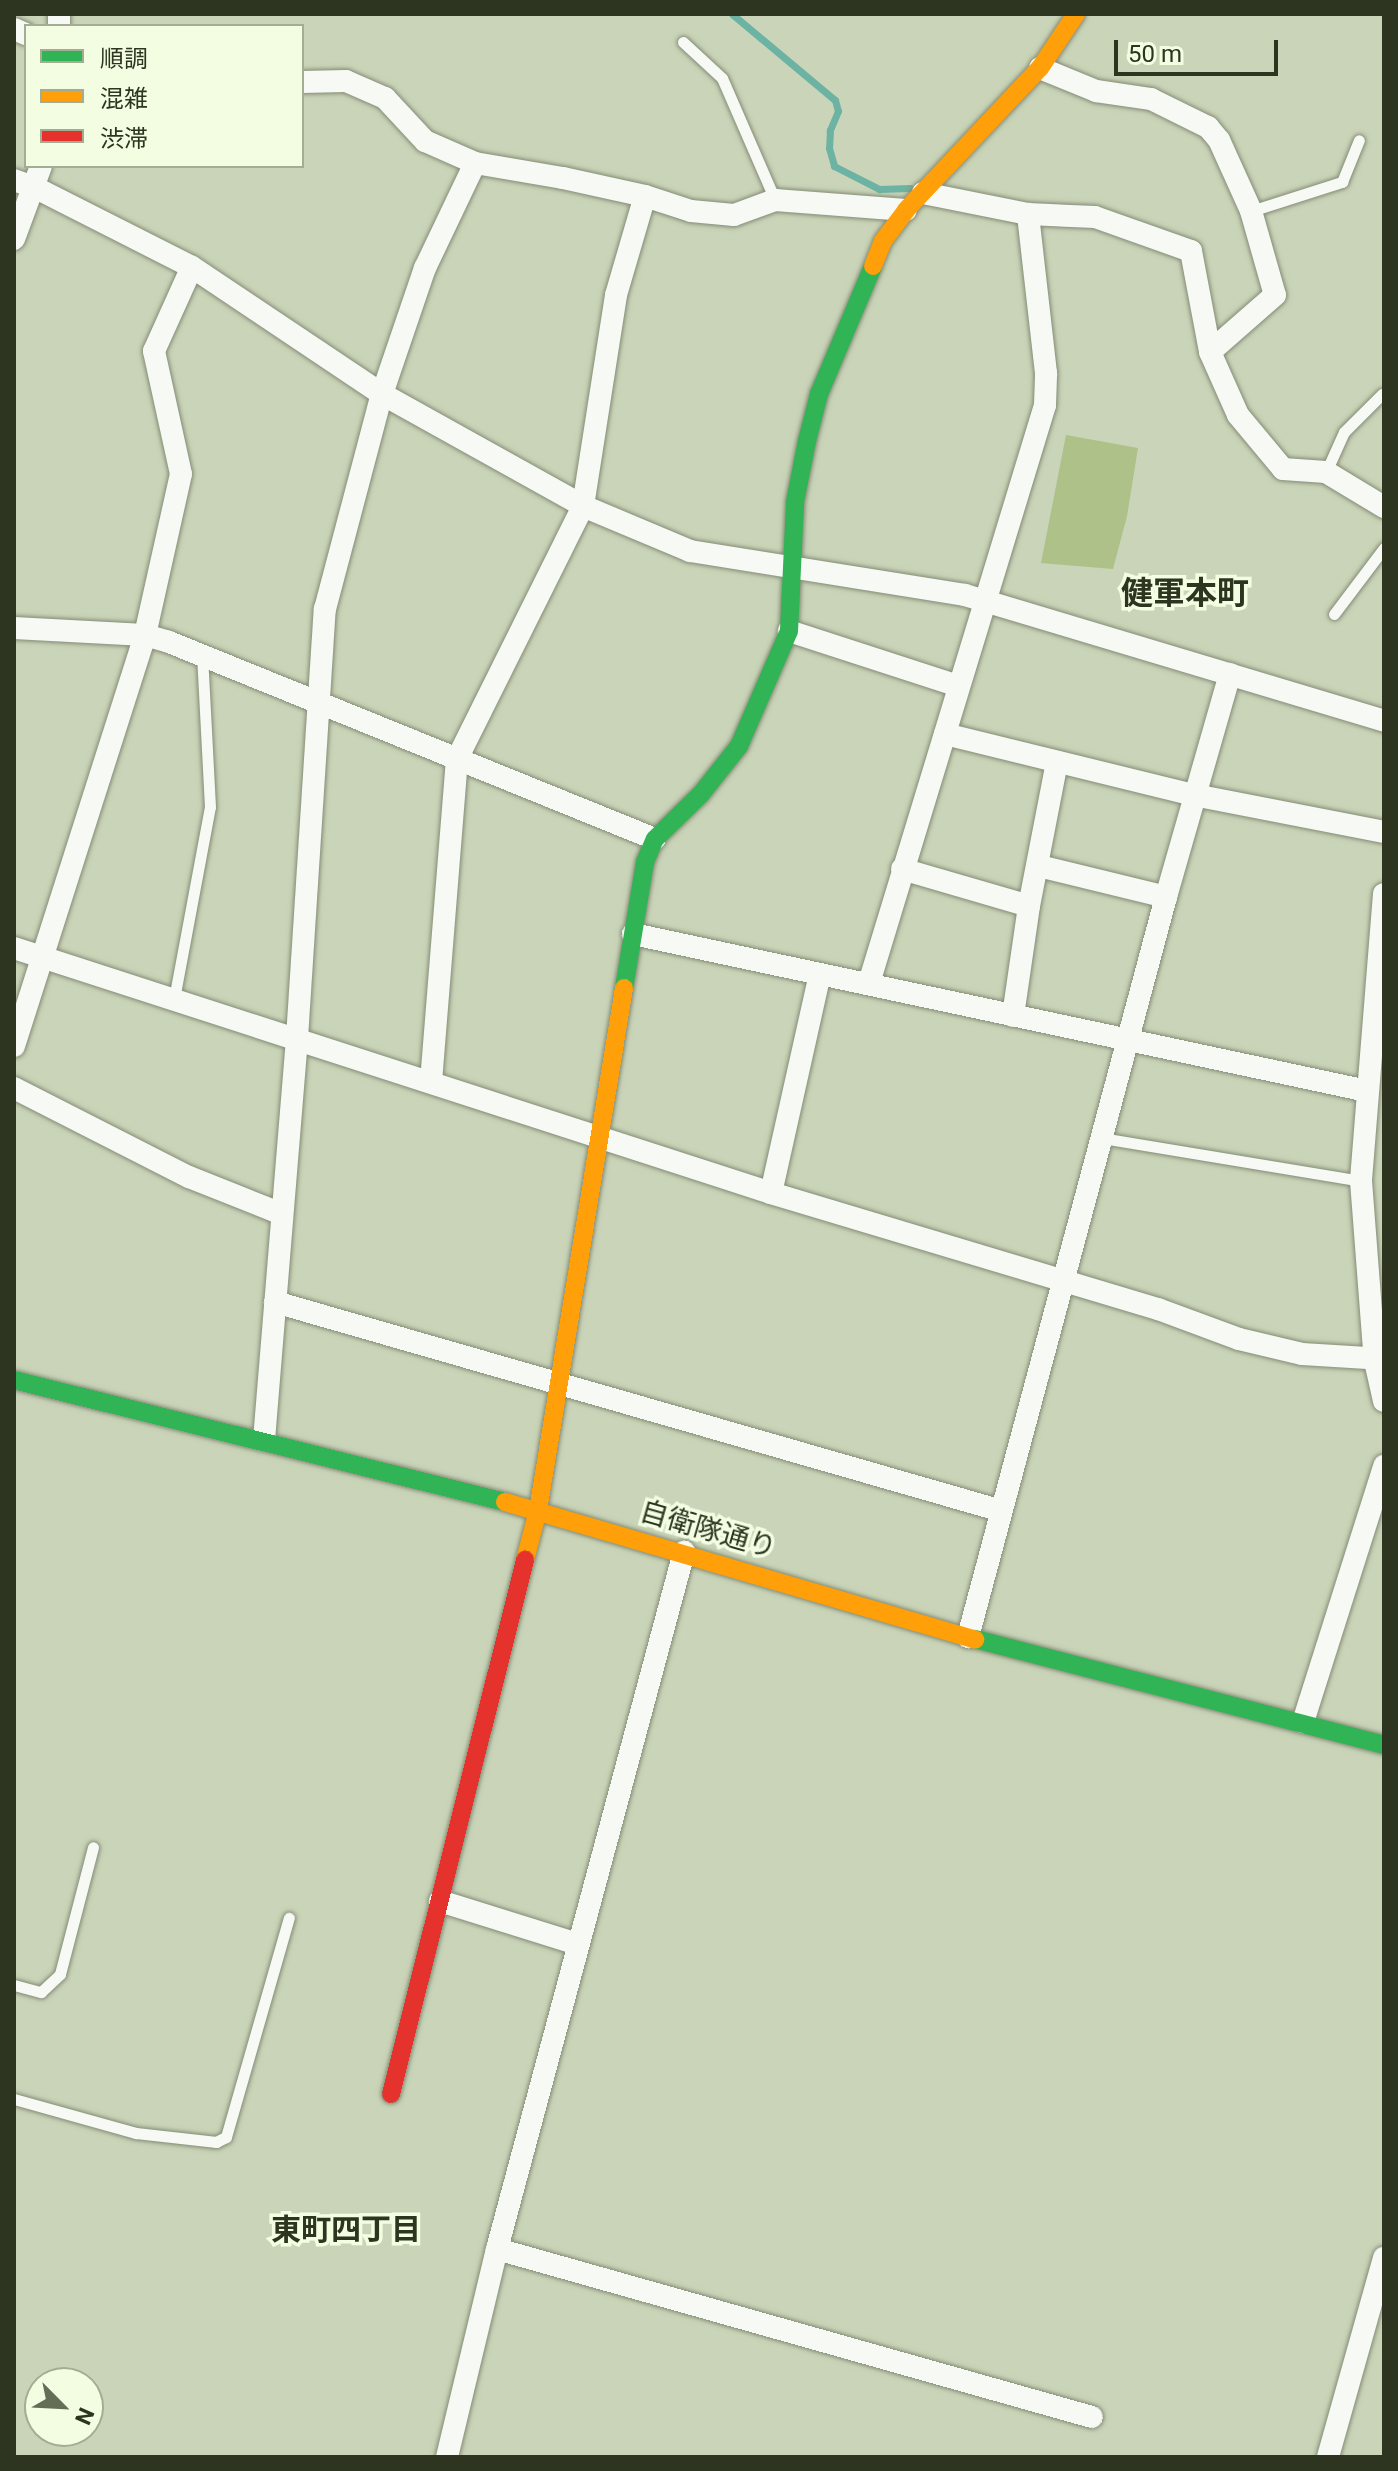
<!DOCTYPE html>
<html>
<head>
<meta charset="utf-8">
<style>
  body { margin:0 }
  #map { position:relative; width:1398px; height:2471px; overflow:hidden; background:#c9d4b8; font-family:Roboto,"Noto Sans JP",sans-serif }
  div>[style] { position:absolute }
  .green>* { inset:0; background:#adc189 }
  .stream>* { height:7px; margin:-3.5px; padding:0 3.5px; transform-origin:3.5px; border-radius:3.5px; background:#6db3a3 }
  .roads { filter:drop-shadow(0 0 2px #848c76) drop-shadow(0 0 2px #848c76) }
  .lane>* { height:11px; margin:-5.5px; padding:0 5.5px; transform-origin:5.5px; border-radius:5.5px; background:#f7f9f4 }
  .street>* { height:22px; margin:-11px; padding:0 11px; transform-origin:11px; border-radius:11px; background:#f7f9f4 }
  .fast>* { height:18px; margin:-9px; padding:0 9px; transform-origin:9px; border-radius:9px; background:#30b455 }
  .slow>* { height:18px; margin:-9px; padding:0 9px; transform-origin:9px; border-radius:9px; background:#ff9f0a }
  .jam>* { height:18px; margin:-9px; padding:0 9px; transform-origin:9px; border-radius:9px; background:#e5322d }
  span { translate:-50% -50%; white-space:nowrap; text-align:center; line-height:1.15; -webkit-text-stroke:7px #f2fde2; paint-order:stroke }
  .street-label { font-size:28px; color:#2d3520 }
  .neighbourhood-label { font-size:30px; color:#2d3520; font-weight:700 }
  .quarter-label { font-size:32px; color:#2d3520; font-weight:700 }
  .frame { position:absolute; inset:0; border:16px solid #2d3520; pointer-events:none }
  .legend { position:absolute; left:24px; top:24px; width:280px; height:144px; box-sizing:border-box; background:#f2fde2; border:2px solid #a3ad94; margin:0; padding:10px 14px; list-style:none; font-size:24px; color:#2d3520 }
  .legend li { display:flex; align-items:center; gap:16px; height:40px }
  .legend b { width:40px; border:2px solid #a3ad94 }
  .north { position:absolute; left:24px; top:2367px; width:80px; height:80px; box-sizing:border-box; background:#f2fde2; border:2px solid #a3ad94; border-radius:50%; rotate:114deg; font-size:22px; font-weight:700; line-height:32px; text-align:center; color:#2d3520 }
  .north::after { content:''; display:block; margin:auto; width:28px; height:36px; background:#646d55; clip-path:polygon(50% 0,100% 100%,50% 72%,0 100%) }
  .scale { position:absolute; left:1114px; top:40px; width:164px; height:36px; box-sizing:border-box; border:4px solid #2d3520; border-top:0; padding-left:10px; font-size:24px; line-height:28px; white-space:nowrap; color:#2d3520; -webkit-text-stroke:6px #f2fde2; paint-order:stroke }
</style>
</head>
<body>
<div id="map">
  <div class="green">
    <div style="clip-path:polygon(1066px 435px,1138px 448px,1127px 516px,1113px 569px,1041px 563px)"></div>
  </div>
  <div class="stream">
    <div style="left:732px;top:14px;width:134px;rotate:39.9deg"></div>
    <div style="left:835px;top:100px;width:11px;rotate:75deg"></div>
    <div style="left:838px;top:111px;width:21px;rotate:113deg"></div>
    <div style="left:830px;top:130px;width:18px;rotate:93deg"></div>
    <div style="left:829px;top:148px;width:19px;rotate:74deg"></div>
    <div style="left:834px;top:166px;width:51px;rotate:27.1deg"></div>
    <div style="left:879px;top:189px;width:31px;rotate:-2deg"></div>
  </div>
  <div class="roads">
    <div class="lane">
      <div style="left:683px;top:42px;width:53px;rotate:42.7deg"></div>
      <div style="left:722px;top:78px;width:133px;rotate:66.5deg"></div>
      <div style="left:1251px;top:211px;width:96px;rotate:-17.7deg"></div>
      <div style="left:1342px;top:182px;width:45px;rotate:-68deg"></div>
      <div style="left:1326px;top:472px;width:44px;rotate:-65.8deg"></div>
      <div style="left:1344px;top:432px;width:54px;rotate:-45deg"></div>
      <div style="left:1334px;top:614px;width:83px;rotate:-52.9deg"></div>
      <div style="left:174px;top:999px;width:195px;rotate:-79.4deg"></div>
      <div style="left:210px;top:807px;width:151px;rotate:-93deg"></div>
      <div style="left:1102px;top:1138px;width:263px;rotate:9.4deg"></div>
      <div style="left:14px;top:1985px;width:28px;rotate:15deg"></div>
      <div style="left:41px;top:1992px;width:26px;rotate:-43deg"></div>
      <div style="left:60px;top:1974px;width:131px;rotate:-75.4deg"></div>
      <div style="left:14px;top:2099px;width:127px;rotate:15.6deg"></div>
      <div style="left:136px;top:2133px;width:81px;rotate:6.4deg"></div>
      <div style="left:216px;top:2142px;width:11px;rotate:-27deg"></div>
      <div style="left:226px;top:2137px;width:228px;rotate:-74deg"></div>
    </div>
    <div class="street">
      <div style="left:59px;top:14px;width:12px;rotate:90deg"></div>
      <div style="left:14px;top:29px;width:13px;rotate:23deg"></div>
      <div style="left:1040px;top:68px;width:61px;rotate:22.3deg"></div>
      <div style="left:1096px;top:91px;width:56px;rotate:8.3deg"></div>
      <div style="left:1151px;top:99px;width:64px;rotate:26.2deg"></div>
      <div style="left:1208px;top:127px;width:17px;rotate:50deg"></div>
      <div style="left:1219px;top:140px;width:78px;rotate:65.7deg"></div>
      <div style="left:1251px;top:211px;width:87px;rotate:74.1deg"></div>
      <div style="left:1275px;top:295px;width:86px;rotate:138.8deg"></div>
      <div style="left:1210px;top:352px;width:69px;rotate:66deg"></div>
      <div style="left:1238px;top:415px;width:70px;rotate:50.2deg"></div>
      <div style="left:1283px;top:469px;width:43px;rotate:4deg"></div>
      <div style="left:1326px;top:472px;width:68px;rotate:31.1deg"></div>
      <div style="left:302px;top:82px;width:44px;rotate:-1.3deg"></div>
      <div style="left:346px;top:81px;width:43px;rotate:23.6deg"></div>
      <div style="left:385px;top:98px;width:59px;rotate:47.1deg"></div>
      <div style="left:425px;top:141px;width:55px;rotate:23.7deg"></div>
      <div style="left:475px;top:163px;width:89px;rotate:9.7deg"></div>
      <div style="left:563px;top:178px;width:84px;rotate:12.4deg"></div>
      <div style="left:645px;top:196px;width:48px;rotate:18.1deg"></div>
      <div style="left:691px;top:211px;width:43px;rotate:5.3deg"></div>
      <div style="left:734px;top:215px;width:44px;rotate:-20.1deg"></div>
      <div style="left:775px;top:200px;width:131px;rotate:4.4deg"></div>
      <div style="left:14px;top:180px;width:23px;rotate:20deg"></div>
      <div style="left:36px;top:188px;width:175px;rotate:26.9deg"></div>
      <div style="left:192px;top:267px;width:229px;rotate:33.8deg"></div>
      <div style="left:382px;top:394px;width:230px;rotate:29.1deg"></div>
      <div style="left:583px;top:506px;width:116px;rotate:22.8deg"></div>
      <div style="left:690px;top:551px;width:278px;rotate:9.1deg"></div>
      <div style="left:965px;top:595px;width:438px;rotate:16.7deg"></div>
      <div style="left:923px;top:193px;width:107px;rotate:11.3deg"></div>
      <div style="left:1028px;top:214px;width:67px;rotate:2.6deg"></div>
      <div style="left:1095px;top:217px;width:102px;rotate:19.5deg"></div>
      <div style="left:1191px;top:251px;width:103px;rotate:79.3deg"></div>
      <div style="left:14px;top:239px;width:78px;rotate:-69.7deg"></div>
      <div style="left:14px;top:628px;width:131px;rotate:3.1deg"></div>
      <div style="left:145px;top:635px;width:25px;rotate:16deg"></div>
      <div style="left:169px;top:642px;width:524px;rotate:22.07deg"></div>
      <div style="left:789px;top:631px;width:178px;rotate:18deg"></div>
      <div style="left:945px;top:734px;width:256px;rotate:13.8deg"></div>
      <div style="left:1194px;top:795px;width:194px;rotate:11deg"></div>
      <div style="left:1039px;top:866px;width:131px;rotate:13.7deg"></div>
      <div style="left:902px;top:869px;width:132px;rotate:16.2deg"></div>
      <div style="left:1029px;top:906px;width:111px;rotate:98.3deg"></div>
      <div style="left:1384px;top:894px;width:288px;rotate:94.6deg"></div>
      <div style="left:1361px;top:1181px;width:181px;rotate:85.6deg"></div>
      <div style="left:1375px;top:1361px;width:41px;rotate:77.3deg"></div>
      <div style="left:1029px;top:906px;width:147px;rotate:-79deg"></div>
      <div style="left:633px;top:934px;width:751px;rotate:12.07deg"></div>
      <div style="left:14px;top:948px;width:796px;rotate:17.93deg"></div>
      <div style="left:771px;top:1193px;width:404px;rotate:16.7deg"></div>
      <div style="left:1158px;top:1309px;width:86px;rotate:20.3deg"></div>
      <div style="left:1239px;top:1339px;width:65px;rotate:13.4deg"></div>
      <div style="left:1302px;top:1354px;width:82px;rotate:3.5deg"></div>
      <div style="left:869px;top:983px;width:604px;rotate:-73.06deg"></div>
      <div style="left:1045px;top:405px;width:32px;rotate:-88deg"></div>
      <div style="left:1046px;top:373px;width:160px;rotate:-96.5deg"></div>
      <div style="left:14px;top:1046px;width:431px;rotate:-72.3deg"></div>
      <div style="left:145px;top:635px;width:165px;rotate:-77.4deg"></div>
      <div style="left:181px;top:474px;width:126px;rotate:-102.4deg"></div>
      <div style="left:154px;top:351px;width:92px;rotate:-65.7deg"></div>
      <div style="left:431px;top:1082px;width:324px;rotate:-85.4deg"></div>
      <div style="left:457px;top:759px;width:283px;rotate:-63.5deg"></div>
      <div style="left:583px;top:506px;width:214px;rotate:-81.1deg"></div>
      <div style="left:616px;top:295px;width:103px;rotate:-73.7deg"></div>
      <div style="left:14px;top:1088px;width:196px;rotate:27deg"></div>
      <div style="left:189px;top:1177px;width:100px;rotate:21.7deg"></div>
      <div style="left:771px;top:1193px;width:224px;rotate:-77.4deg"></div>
      <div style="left:275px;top:1302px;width:756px;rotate:16.04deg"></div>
      <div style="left:264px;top:1440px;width:403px;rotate:-85.3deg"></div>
      <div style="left:297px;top:1038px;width:430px;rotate:-86.3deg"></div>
      <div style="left:325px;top:609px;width:222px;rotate:-75.2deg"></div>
      <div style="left:382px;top:394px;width:133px;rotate:-71.2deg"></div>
      <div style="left:425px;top:268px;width:116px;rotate:-64.5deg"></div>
      <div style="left:968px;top:1637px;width:766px;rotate:-75.02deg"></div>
      <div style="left:1166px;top:897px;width:232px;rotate:-74deg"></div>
      <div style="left:1303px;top:1722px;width:269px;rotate:-72.4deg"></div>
      <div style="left:440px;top:1901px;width:144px;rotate:17.4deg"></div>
      <div style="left:497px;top:2249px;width:618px;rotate:15.77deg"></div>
      <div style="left:447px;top:2457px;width:214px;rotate:-76.5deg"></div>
      <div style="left:497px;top:2249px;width:722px;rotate:-74.98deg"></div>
      <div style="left:1328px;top:2457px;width:207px;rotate:-74.3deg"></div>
    </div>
    <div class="fast">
      <div style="left:624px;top:988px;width:128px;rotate:-80.5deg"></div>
      <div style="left:645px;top:862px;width:25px;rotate:-67deg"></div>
      <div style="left:655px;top:839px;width:64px;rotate:-44.4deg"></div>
      <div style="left:701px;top:794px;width:61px;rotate:-51.6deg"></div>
      <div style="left:739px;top:746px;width:125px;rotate:-66.5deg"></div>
      <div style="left:789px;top:631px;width:129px;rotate:-87.3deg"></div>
      <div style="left:795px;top:502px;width:62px;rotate:-78.9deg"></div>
      <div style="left:807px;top:441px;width:49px;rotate:-75.7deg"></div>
      <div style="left:819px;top:394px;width:139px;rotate:-67.1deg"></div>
      <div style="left:14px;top:1380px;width:506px;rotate:13.95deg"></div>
      <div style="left:975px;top:1639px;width:423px;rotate:14.5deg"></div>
    </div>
    <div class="slow">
      <div style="left:873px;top:266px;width:27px;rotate:-68deg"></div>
      <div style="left:883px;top:241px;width:39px;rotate:-53deg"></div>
      <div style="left:906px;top:210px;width:195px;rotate:-46.7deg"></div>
      <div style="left:1040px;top:68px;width:65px;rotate:-56.3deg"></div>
      <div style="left:505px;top:1502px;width:490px;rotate:16.3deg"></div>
      <div style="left:525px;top:1560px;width:52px;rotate:-75.4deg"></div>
      <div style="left:538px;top:1510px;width:529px;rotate:-80.64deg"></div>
    </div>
    <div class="jam">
      <div style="left:391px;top:2094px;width:551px;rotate:-75.91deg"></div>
    </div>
  </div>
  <div class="street-label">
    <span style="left:708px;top:1530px;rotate:16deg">自衛隊通り</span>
  </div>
  <div class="neighbourhood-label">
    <span style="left:346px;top:2230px">東町四丁目</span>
  </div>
  <div class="quarter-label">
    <span style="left:1185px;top:593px">健軍本町</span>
  </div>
  <div class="frame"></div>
  <ul class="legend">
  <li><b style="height:10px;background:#30b455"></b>順調</li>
  <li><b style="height:10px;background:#ff9f0a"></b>混雑</li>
  <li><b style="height:10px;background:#e5322d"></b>渋滞</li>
  </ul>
  <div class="north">N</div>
  <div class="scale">50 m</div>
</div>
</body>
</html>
